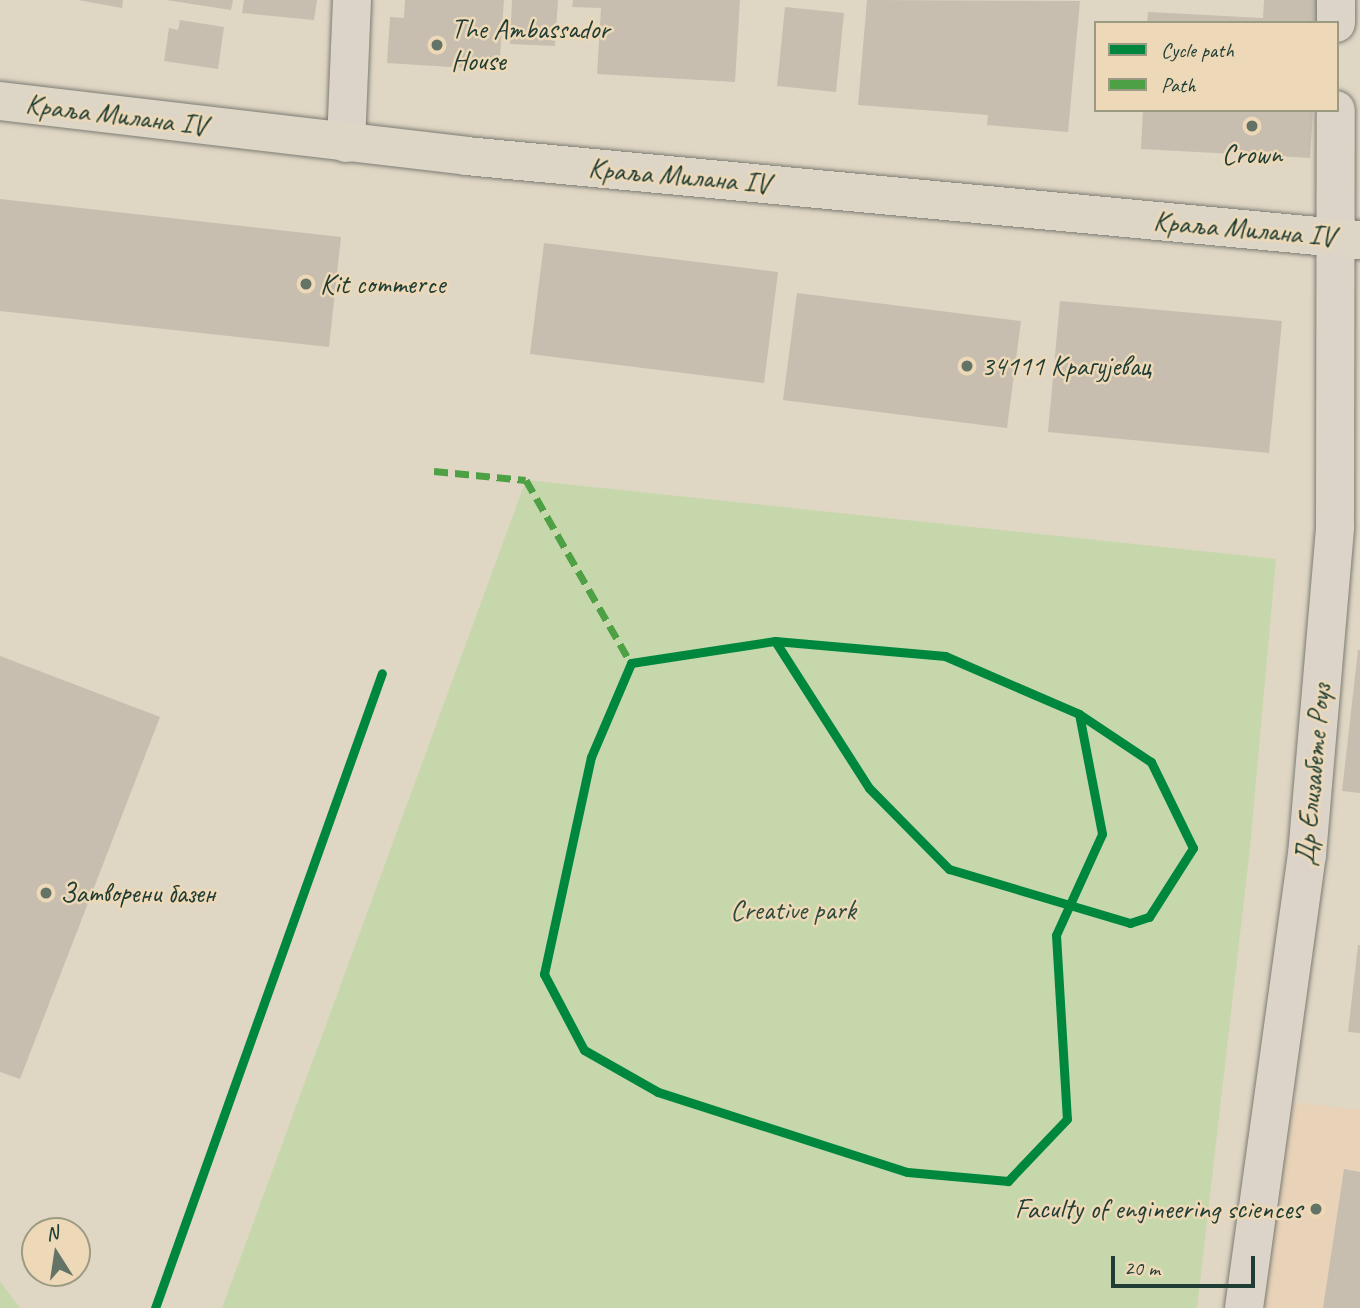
<!DOCTYPE html>
<html>
<head>
<meta charset="utf-8">
<style>
  body { margin:0 }
  #map { position:relative; width:1360px; height:1308px; overflow:hidden; background:#e0d6c4; font-family:Caveat,sans-serif }
  div>[style] { position:absolute }
  .built>* { inset:0; background:#e8d3b9 }
  .green>* { inset:0; background:#c6d8ab }
  .building>* { inset:0; background:#c7beb0 }
  .roads { filter:drop-shadow(0 0 2px #7b7c73) drop-shadow(0 0 2px #7b7c73) }
  .minor>* { height:38px; margin:-19px; padding:0 19px; transform-origin:19px; border-radius:19px; background:#dcd4c8 }
  .major>* { height:38px; margin:-19px; padding:0 19px; transform-origin:19px; border-radius:19px; background:#ddd5c6 }
  .quiet>* { height:7px; margin-top:-3.5px; transform-origin:0; background:repeating-linear-gradient(90deg,#4da043 0 14px,transparent 0 21px) }
  .cycleway>* { height:9px; margin:-4.5px; padding:0 4.5px; transform-origin:4.5px; border-radius:4.5px; background:#00873e }
  .dots>* { width:19px; height:19px; translate:-50% -50%; box-sizing:border-box; border:4px solid #edd9b7; border-radius:50% }
  span { translate:-50% -50%; white-space:nowrap; text-align:center; line-height:1.15; -webkit-text-stroke:5px #edd9b7; paint-order:stroke }
  .poi-label { font-size:28px; color:#1f3d34 }
  .left { translate:0 -50%; text-align:left }
  .right { translate:-100% -50%; text-align:right }
  .street-label { font-size:28px; color:#1f3d34 }
  .park-label { font-size:28px; color:#2e4d3e }
  .legend { position:absolute; left:1094px; top:21px; width:245px; height:91px; box-sizing:border-box; background:#edd9b7; border:2px solid #9b9b83; margin:0; padding:9px 12px; list-style:none; font-size:21px; color:#1f3d34 }
  .legend li { display:flex; align-items:center; gap:14px; height:35px }
  .legend b { width:35px; border:2px solid #9b9b83 }
  .north { position:absolute; left:21px; top:1217px; width:70px; height:70px; box-sizing:border-box; background:#edd9b7; border:2px solid #9b9b83; border-radius:50%; rotate:348deg; font-size:19px; font-weight:700; line-height:28px; text-align:center; color:#1f3d34 }
  .north::after { content:''; display:block; margin:auto; width:24px; height:32px; background:#637366; clip-path:polygon(50% 0,100% 100%,50% 72%,0 100%) }
  .scale { position:absolute; left:1111px; top:1256px; width:144px; height:32px; box-sizing:border-box; border:4px solid #1f3d34; border-top:0; padding-left:9px; font-size:21px; line-height:24px; white-space:nowrap; color:#1f3d34; -webkit-text-stroke:5px #edd9b7; paint-order:stroke }
</style>
</head>
<body>
<div id="map">
  <div class="built">
    <div style="clip-path:polygon(1282px 1101px,1360px 1110px,1360px 1308px,1262px 1308px)"></div>
  </div>
  <div class="green">
    <div style="clip-path:polygon(526px 480px,1276px 559px,1250px 848px,1197px 1308px,222px 1308px)"></div>
    <div style="clip-path:polygon(0 1281px,5px 1288px,20px 1308px,0 1308px)"></div>
  </div>
  <div class="building">
    <div style="clip-path:polygon(78px 0,123px 0,122px 8px)"></div>
    <div style="clip-path:polygon(166px 0,233px 0,231px 10px)"></div>
    <div style="clip-path:polygon(244px 0,317px 0,314px 20px,242px 13px)"></div>
    <div style="clip-path:polygon(405px 0,504px 0,499px 70px,387px 63px,390px 17px,404px 18px)"></div>
    <div style="clip-path:polygon(512px 0,558px 0,555px 46px,510px 44px)"></div>
    <div style="clip-path:polygon(573px 0,740px 0,735px 82px,597px 74px,601px 8px,572px 7px)"></div>
    <div style="clip-path:polygon(867px 0,1080px 1px,1068px 132px,987px 125px,988px 115px,858px 105px)"></div>
    <div style="clip-path:polygon(1264px 0,1318px 0,1317px 23px,1147px 23px,1148px 12px,1263px 18px)"></div>
    <div style="clip-path:polygon(785px 7px,844px 13px,836px 92px,777px 86px)"></div>
    <div style="clip-path:polygon(180px 20px,224px 27px,218px 69px,164px 61px,169px 28px,178px 30px)"></div>
    <div style="clip-path:polygon(1143px 110px,1313px 110px,1310px 158px,1141px 149px)"></div>
    <div style="clip-path:polygon(0 199px,341px 237px,329px 347px,0 311px)"></div>
    <div style="clip-path:polygon(544px 243px,778px 272px,764px 383px,530px 354px)"></div>
    <div style="clip-path:polygon(797px 293px,1021px 321px,1007px 428px,783px 400px)"></div>
    <div style="clip-path:polygon(1060px 301px,1282px 321px,1269px 453px,1048px 432px)"></div>
    <div style="clip-path:polygon(1358px 650px,1360px 650px,1360px 793px,1342px 791px)"></div>
    <div style="clip-path:polygon(0 656px,160px 717px,20px 1079px,0 1072px)"></div>
    <div style="clip-path:polygon(1358px 945px,1360px 945px,1360px 1033px,1348px 1032px)"></div>
    <div style="clip-path:polygon(1344px 1169px,1360px 1172px,1360px 1308px,1323px 1308px)"></div>
  </div>
  <div class="roads">
    <div class="minor">
      <div style="left:1336px;top:23px;width:23px;rotate:-90deg"></div>
      <div style="left:346px;top:143px;width:143px;rotate:-87.6deg"></div>
      <div style="left:1244px;top:1308px;width:457px;rotate:-82.1deg"></div>
      <div style="left:1307px;top:855px;width:329px;rotate:-85.1deg"></div>
      <div style="left:1335px;top:527px;width:417px;rotate:-89.9deg"></div>
    </div>
    <div class="major">
      <div style="left:0;top:101px;width:469px;rotate:6.7deg"></div>
      <div style="left:466px;top:156px;width:898px;rotate:5.37deg"></div>
    </div>
  </div>
  <div class="quiet">
    <div style="left:434px;top:471px;width:92px;rotate:5.6deg"></div>
    <div style="left:526px;top:480px;width:211px;rotate:60.2deg"></div>
  </div>
  <div class="cycleway">
    <div style="left:775px;top:641px;width:171px;rotate:5deg"></div>
    <div style="left:945px;top:656px;width:146px;rotate:23.4deg"></div>
    <div style="left:1079px;top:714px;width:122px;rotate:79.1deg"></div>
    <div style="left:1102px;top:834px;width:111px;rotate:114.5deg"></div>
    <div style="left:1056px;top:935px;width:184px;rotate:86.6deg"></div>
    <div style="left:1067px;top:1119px;width:86px;rotate:133.6deg"></div>
    <div style="left:1008px;top:1181px;width:101px;rotate:-174.9deg"></div>
    <div style="left:907px;top:1172px;width:262px;rotate:-162.2deg"></div>
    <div style="left:658px;top:1092px;width:85px;rotate:-150.4deg"></div>
    <div style="left:584px;top:1050px;width:86px;rotate:-117.8deg"></div>
    <div style="left:544px;top:974px;width:222px;rotate:-77.8deg"></div>
    <div style="left:591px;top:757px;width:102px;rotate:-66.9deg"></div>
    <div style="left:631px;top:663px;width:146px;rotate:-8.7deg"></div>
    <div style="left:775px;top:641px;width:174px;rotate:57.4deg"></div>
    <div style="left:869px;top:788px;width:114px;rotate:45.4deg"></div>
    <div style="left:949px;top:869px;width:189px;rotate:16.6deg"></div>
    <div style="left:1130px;top:923px;width:20px;rotate:-18deg"></div>
    <div style="left:1149px;top:917px;width:82px;rotate:-57.5deg"></div>
    <div style="left:1193px;top:848px;width:96px;rotate:-116deg"></div>
    <div style="left:1151px;top:762px;width:87px;rotate:-146.3deg"></div>
    <div style="left:155px;top:1308px;width:674px;rotate:-70.33deg"></div>
  </div>
  <div class="dots">
    <div style="left:437px;top:45px;background:#637366"></div>
    <div style="left:1252px;top:126px;background:#637366"></div>
    <div style="left:306px;top:284px;background:#637366"></div>
    <div style="left:967px;top:366px;background:#637366"></div>
    <div style="left:46px;top:893px;background:#637366"></div>
    <div style="left:1316px;top:1209px;background:#637366"></div>
  </div>
  <div class="poi-label">
    <span class="left" style="left:451px;top:45px">The Ambassador<br>House</span>
    <span style="left:1252px;top:154px">Crown</span>
    <span class="left" style="left:320px;top:284px">Kit commerce</span>
    <span class="left" style="left:981px;top:366px">34111 Крагујевац</span>
    <span class="left" style="left:60px;top:893px">Затворени базен</span>
    <span class="right" style="left:1302px;top:1209px">Faculty of engineering sciences</span>
  </div>
  <div class="street-label">
    <span style="left:116px;top:115px;rotate:7deg">Краља Милана IV</span>
    <span style="left:679px;top:176px;rotate:5deg">Краља Милана IV</span>
    <span style="left:1244px;top:229px;rotate:5deg">Краља Милана IV</span>
    <span style="left:1313px;top:775px;rotate:-85deg">Др Елизабете Роуз</span>
  </div>
  <div class="park-label">
    <span style="left:793px;top:910px">Creative park</span>
  </div>
  <ul class="legend">
  <li><b style="height:9px;background:#00873e"></b>Cycle path</li>
  <li><b style="height:9px;background:#4da043"></b>Path</li>
  </ul>
  <div class="north">N</div>
  <div class="scale">20 m</div>
</div>
</body>
</html>
